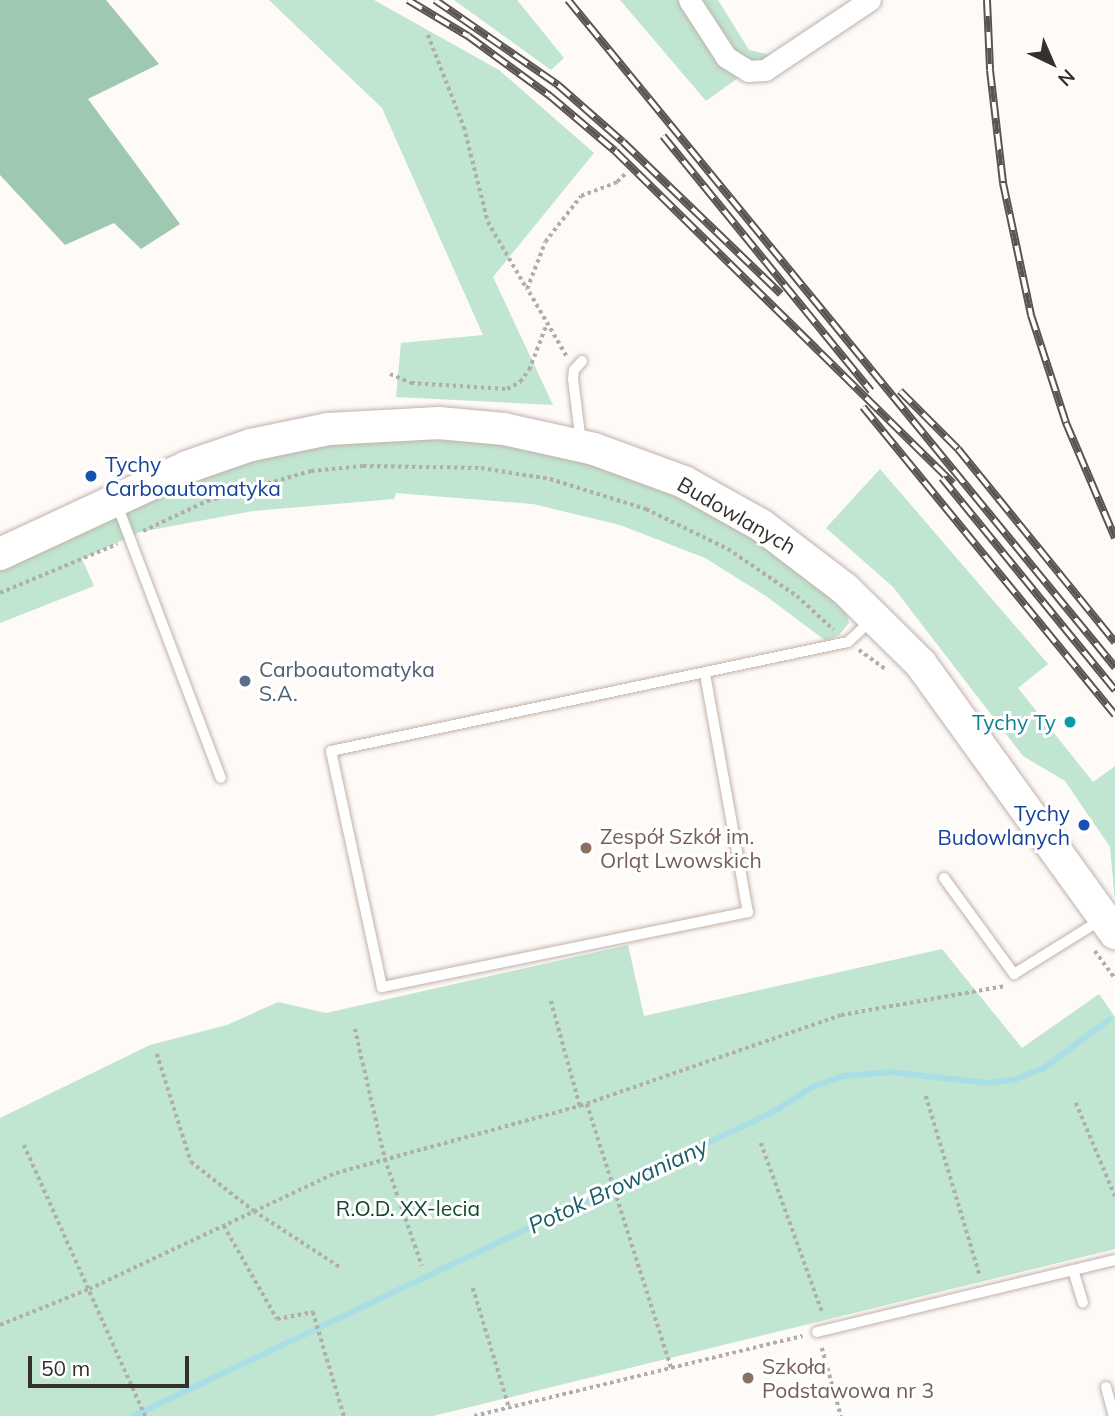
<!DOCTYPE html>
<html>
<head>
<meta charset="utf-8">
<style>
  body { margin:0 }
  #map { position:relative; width:1115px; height:1416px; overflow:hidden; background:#fdfaf8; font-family:Mulish,sans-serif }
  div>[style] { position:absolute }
  .green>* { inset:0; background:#c0e5d0 }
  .forest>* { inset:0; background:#9fc8b1 }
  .stream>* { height:6px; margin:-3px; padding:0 3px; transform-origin:3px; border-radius:3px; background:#aadee7 }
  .path>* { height:3.5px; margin-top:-1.75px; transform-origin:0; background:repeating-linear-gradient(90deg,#b1adab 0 3.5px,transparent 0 7px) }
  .roads { filter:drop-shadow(0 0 2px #c1b1aa) drop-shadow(0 0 2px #c1b1aa) }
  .lane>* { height:10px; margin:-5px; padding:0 5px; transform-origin:5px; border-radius:5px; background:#fff }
  .street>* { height:21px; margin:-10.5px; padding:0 10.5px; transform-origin:10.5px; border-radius:10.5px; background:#fff }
  .secondary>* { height:32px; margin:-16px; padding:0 16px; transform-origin:16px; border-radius:16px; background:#fff }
  .rail>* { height:8px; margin-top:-4px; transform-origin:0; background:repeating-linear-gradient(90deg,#fff 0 16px,#5a5552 0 32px); box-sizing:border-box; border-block:2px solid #5a5552 }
  .dots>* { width:19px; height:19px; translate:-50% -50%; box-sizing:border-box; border:4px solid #fff; border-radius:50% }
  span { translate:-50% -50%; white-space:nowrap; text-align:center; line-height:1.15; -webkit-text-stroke:6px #fff; paint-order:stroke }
  .transit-label { font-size:21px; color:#164399 }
  .left { translate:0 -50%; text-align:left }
  .right { translate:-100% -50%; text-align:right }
  .street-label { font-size:21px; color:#36302d }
  .service-label { font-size:21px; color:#4e5e75 }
  .culture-label { font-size:21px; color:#0d838f }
  .education-label { font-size:21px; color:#785e54 }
  .park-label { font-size:21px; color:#13462f }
  .water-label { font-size:23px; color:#195e68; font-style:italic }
  .north { position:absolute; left:1017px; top:28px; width:70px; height:70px; -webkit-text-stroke:5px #fff; paint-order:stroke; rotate:136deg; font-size:19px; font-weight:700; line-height:28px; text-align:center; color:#36302d }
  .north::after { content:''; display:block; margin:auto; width:24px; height:32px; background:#36302d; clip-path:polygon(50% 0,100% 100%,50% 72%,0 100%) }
  .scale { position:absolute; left:28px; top:1356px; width:161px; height:32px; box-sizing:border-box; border:4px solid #36302d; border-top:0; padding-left:9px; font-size:21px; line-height:24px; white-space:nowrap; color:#36302d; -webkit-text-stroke:5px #fff; paint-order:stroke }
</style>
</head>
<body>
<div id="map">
  <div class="green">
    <div style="clip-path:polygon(269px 0,374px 0,499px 70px,594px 153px,493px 277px,553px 405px,396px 397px,401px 343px,483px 335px,382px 108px)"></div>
    <div style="clip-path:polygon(454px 0,517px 0,564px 58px,551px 70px)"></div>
    <div style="clip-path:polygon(620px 0,718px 0,749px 50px,770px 55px,706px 101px)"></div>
    <div style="clip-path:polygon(393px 439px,477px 441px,575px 459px,661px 487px,730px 522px,806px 572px,846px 609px,849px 623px,839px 635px,826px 641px,766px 596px,705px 558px,620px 525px,533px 504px,396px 493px,394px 499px,253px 511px,140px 532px,82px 559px,94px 586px,0 623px,0 570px,146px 499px,230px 466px,320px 446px)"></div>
    <div style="clip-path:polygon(880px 469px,1048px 664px,1018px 688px,1093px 782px,1115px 766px,1115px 902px,1110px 847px,1065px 781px,1023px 756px,893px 587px,826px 528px)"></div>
    <div style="clip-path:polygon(628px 945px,644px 1016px,942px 949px,1022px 1048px,1099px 994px,1115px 1017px,1115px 1249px,433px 1416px,0 1416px,0 1118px,150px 1045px,227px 1025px,278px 1002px,326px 1013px)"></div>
  </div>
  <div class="forest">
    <div style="clip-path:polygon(0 0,106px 0,159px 64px,88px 99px,180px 224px,141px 249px,114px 223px,65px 245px,0 175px)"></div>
  </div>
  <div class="stream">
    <div style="left:133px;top:1416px;width:711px;rotate:-25.41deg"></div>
    <div style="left:775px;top:1111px;width:44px;rotate:-33deg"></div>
    <div style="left:812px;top:1087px;width:34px;rotate:-19deg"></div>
    <div style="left:844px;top:1076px;width:46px;rotate:-5deg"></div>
    <div style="left:890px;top:1072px;width:98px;rotate:6.5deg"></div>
    <div style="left:987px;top:1083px;width:26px;rotate:-7deg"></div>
    <div style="left:1013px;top:1080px;width:33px;rotate:-21deg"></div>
    <div style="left:1044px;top:1068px;width:82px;rotate:-36.6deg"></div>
  </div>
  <div class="path">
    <div style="left:428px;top:35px;width:99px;rotate:68.6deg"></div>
    <div style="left:464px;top:127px;width:98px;rotate:75.8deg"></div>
    <div style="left:488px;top:222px;width:78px;rotate:59.8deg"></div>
    <div style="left:566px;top:356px;width:78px;rotate:-120.2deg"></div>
    <div style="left:527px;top:289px;width:50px;rotate:-69deg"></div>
    <div style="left:545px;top:242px;width:58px;rotate:-52deg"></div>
    <div style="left:581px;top:196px;width:39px;rotate:-21deg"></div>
    <div style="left:617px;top:182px;width:13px;rotate:-45deg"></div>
    <div style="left:390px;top:374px;width:23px;rotate:23deg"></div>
    <div style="left:411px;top:383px;width:96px;rotate:3.6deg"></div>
    <div style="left:507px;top:389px;width:15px;rotate:-28deg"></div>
    <div style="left:520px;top:382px;width:15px;rotate:-53deg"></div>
    <div style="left:529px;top:370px;width:50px;rotate:-69deg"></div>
    <div style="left:143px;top:531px;width:71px;rotate:-25.1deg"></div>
    <div style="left:207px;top:501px;width:108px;rotate:-16.1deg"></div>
    <div style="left:311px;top:471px;width:52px;rotate:-5.5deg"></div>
    <div style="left:363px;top:466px;width:118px;rotate:1deg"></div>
    <div style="left:481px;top:468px;width:70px;rotate:9.1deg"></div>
    <div style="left:550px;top:479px;width:101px;rotate:17.4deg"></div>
    <div style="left:646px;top:509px;width:91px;rotate:26deg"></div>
    <div style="left:728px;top:549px;width:83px;rotate:34.3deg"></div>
    <div style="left:797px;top:596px;width:50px;rotate:42.6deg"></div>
    <div style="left:0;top:593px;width:127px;rotate:-22.7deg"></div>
    <div style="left:859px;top:650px;width:34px;rotate:36deg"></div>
    <div style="left:1095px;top:951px;width:34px;rotate:54deg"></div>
    <div style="left:551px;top:1001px;width:109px;rotate:74.6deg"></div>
    <div style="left:355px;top:1029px;width:133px;rotate:77deg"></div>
    <div style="left:385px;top:1159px;width:113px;rotate:70.9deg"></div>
    <div style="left:157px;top:1054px;width:113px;rotate:72.5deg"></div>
    <div style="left:191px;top:1162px;width:80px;rotate:37.9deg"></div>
    <div style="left:254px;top:1211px;width:104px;rotate:33.2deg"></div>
    <div style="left:926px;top:1096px;width:188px;rotate:73.3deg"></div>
    <div style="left:1076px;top:1103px;width:101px;rotate:67.2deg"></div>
    <div style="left:587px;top:1104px;width:277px;rotate:72.3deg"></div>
    <div style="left:761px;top:1143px;width:182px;rotate:70.1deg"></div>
    <div style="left:24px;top:1145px;width:297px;rotate:65.9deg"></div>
    <div style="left:224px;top:1226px;width:107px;rotate:60.3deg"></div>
    <div style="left:277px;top:1319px;width:37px;rotate:-11deg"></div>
    <div style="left:313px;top:1312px;width:109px;rotate:73.4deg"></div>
    <div style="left:473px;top:1288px;width:124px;rotate:73.2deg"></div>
    <div style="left:0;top:1325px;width:96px;rotate:-22deg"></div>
    <div style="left:89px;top:1289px;width:273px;rotate:-25.2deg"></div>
    <div style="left:336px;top:1173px;width:253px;rotate:-15.4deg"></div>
    <div style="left:580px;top:1106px;width:276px;rotate:-19.2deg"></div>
    <div style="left:841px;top:1015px;width:167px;rotate:-10deg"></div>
    <div style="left:822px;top:1348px;width:71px;rotate:74.4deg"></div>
    <div style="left:474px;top:1416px;width:338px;rotate:-13.7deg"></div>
  </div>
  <div class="roads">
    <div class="lane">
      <div style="left:581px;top:443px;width:64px;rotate:-97.1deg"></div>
      <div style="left:573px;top:379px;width:9px;rotate:-84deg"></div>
      <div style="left:574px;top:370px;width:12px;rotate:-48deg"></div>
      <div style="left:116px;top:502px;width:295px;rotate:69.2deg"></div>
      <div style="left:705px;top:674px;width:242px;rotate:79.8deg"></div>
      <div style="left:748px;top:912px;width:374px;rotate:168.4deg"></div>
      <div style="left:382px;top:987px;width:241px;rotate:-102.2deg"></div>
      <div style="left:331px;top:751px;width:528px;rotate:-11.91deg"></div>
      <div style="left:848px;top:642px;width:34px;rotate:-43deg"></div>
      <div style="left:944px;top:878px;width:119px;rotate:53.9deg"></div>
      <div style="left:1014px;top:974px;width:104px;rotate:-32deg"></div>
      <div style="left:1073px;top:1270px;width:34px;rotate:73deg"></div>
      <div style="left:817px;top:1332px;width:307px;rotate:-13.6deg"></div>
      <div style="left:1106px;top:1387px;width:30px;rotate:75deg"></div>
    </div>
    <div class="street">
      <div style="left:689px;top:0;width:68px;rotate:57deg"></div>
      <div style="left:726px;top:57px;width:26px;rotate:32deg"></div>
      <div style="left:748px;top:71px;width:17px;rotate:-3deg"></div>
      <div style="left:765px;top:70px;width:126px;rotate:-33.7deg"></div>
    </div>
    <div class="secondary">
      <div style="left:0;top:554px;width:206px;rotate:-24.9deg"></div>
      <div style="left:187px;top:467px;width:68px;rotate:-19deg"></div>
      <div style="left:251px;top:445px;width:79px;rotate:-11.7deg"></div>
      <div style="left:328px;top:429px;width:111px;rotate:-3.1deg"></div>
      <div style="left:439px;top:423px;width:65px;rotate:5.3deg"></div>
      <div style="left:504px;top:429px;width:92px;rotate:12.5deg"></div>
      <div style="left:594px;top:449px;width:96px;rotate:20.1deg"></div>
      <div style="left:684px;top:482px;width:88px;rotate:29.2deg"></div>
      <div style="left:761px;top:525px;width:106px;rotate:37.3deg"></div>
      <div style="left:845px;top:589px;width:107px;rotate:44.6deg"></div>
      <div style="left:921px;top:664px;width:332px;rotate:54.2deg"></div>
    </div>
  </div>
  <div class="rail">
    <div style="left:408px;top:0;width:70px;rotate:31deg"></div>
    <div style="left:468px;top:36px;width:102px;rotate:36.2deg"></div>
    <div style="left:550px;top:96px;width:85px;rotate:40.2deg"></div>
    <div style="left:615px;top:151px;width:474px;rotate:44.5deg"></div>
    <div style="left:435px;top:0;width:150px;rotate:34.6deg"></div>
    <div style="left:558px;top:85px;width:86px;rotate:41.2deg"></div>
    <div style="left:623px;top:142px;width:219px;rotate:43.9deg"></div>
    <div style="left:568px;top:0;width:863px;rotate:50.65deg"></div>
    <div style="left:987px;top:0;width:70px;rotate:87.5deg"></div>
    <div style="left:990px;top:70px;width:114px;rotate:83.4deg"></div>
    <div style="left:1003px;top:183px;width:135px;rotate:78deg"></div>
    <div style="left:1031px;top:315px;width:114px;rotate:72deg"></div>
    <div style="left:1066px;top:423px;width:125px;rotate:66.9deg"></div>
    <div style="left:663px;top:136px;width:329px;rotate:50.8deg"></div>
    <div style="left:900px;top:391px;width:82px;rotate:45deg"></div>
    <div style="left:958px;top:449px;width:249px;rotate:50.9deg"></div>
    <div style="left:863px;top:407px;width:398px;rotate:50.7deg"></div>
    <div style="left:942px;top:478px;width:274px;rotate:50.8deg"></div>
  </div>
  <div class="dots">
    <div style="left:91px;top:476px;background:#1a4fb4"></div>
    <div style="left:245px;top:681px;background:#5c6f8a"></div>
    <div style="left:1070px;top:722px;background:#0f9aa8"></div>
    <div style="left:1084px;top:825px;background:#1a4fb4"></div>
    <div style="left:586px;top:848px;background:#8d6e63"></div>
    <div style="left:748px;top:1378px;background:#8d6e63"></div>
  </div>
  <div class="transit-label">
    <span class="left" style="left:105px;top:476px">Tychy<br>Carboautomatyka</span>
    <span class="right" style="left:1070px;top:825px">Tychy<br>Budowlanych</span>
  </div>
  <div class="street-label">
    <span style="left:737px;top:515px;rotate:30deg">Budowlanych</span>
  </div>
  <div class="service-label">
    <span class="left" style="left:259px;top:681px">Carboautomatyka<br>S.A.</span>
  </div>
  <div class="culture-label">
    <span class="right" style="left:1056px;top:722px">Tychy Ty</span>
  </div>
  <div class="education-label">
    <span class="left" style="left:600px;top:848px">Zespół Szkół im.<br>Orląt Lwowskich</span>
    <span class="left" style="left:762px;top:1378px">Szkoła<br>Podstawowa nr 3</span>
  </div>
  <div class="park-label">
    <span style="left:408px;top:1208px">R.O.D. XX-lecia</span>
  </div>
  <div class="water-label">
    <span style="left:618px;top:1186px;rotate:-25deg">Potok Browaniany</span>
  </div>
  <div class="north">N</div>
  <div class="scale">50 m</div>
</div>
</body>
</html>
